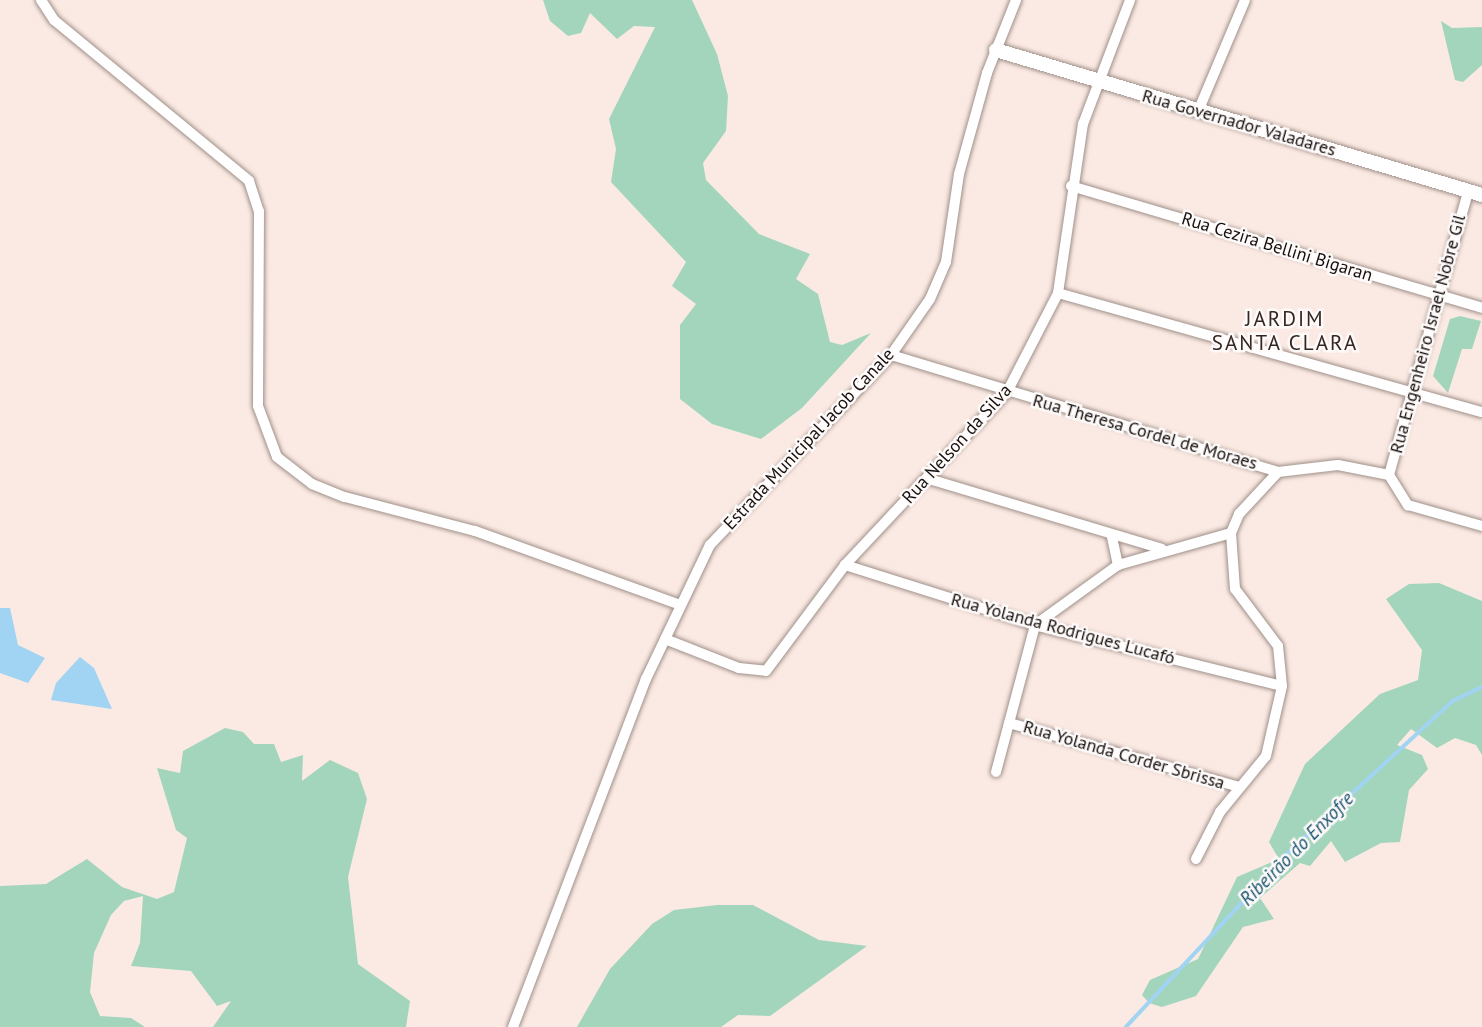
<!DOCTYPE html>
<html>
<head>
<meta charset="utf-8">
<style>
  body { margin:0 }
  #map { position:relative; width:1482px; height:1027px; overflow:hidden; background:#fbeae3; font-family:"PT Sans",sans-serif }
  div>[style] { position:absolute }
  .green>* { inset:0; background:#a3d5bc }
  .water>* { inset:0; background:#a1d3f2 }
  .stream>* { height:3.5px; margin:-1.75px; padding:0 1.75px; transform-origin:1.75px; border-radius:1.75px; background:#a1d3f2 }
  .roads { filter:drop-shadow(0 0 2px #a0908a) drop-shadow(0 0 2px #a0908a) }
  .street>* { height:10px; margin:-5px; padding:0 5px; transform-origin:5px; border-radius:5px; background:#fff }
  .secondary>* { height:14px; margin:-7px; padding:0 7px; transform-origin:7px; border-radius:7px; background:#fff }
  span { translate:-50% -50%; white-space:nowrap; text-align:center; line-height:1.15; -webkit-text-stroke:5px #fefaf9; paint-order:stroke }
  .street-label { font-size:18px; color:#15100e }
  .water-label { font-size:19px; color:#165270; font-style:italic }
  .quarter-label { font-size:21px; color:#342722; letter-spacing:2px }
</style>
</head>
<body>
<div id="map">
  <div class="green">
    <div style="clip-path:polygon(543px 0,692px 0,717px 54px,728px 96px,726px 131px,703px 163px,706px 180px,759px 234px,810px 254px,796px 279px,818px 294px,830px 342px,842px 345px,871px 333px,802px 408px,761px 439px,712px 424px,680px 399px,680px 325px,696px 304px,672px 286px,686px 262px,611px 182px,616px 149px,609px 119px,655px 27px,634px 26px,617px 39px,590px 13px,581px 33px,568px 36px,550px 21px)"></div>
    <div style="clip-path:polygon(1441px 21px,1452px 28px,1482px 27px,1482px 65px,1463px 82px,1455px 80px)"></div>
    <div style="clip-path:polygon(1460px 316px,1481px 321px,1472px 349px,1462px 349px,1448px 393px,1433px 376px,1450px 319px)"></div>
    <div style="clip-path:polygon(1439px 583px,1482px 601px,1482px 755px,1476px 745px,1455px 738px,1437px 748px,1411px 729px,1397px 745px,1422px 755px,1428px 769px,1409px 790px,1400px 842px,1381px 843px,1345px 862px,1331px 841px,1310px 866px,1300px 863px,1260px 898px,1274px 919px,1243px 927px,1196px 996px,1162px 1007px,1149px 1003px,1142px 995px,1150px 980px,1198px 959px,1237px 877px,1279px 859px,1269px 842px,1305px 764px,1380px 694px,1418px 680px,1422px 650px,1386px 599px,1409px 584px)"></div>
    <div style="clip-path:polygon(225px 728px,243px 732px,254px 744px,274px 744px,281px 762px,303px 755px,302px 781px,330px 760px,358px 773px,367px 799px,348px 877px,358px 964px,410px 1001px,406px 1027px,213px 1027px,231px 1001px,217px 1006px,191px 971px,131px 966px,140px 943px,143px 896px,124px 901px,111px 915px,94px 953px,90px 992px,100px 1016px,131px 1018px,145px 1027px,0 1027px,0 886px,46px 884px,87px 859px,122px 887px,157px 899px,174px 892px,187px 838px,176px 830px,157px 768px,180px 773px,183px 751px)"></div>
    <div style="clip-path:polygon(717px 905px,753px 905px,819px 940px,867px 946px,770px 1016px,738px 1015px,721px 1027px,577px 1027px,610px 969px,652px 924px,674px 910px)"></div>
  </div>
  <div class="water">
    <div style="clip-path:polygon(0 608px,10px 608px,18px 645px,45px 658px,28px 683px,0 673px)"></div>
    <div style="clip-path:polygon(80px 657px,94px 668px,112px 709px,51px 700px,56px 683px)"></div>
  </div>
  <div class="stream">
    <div style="left:1126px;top:1027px;width:246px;rotate:-47deg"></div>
    <div style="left:1294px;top:847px;width:216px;rotate:-42.6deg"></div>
    <div style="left:1453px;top:701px;width:32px;rotate:-26deg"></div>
  </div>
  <div class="roads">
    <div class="street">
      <div style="left:41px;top:0;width:24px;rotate:57deg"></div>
      <div style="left:54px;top:20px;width:253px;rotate:39.5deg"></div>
      <div style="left:249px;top:181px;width:32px;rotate:72deg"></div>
      <div style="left:259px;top:211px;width:195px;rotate:90.3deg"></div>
      <div style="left:258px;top:406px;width:54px;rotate:69.6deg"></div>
      <div style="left:277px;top:457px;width:44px;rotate:37.6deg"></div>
      <div style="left:312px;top:484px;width:35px;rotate:22deg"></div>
      <div style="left:345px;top:497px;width:134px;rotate:14.7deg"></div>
      <div style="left:475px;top:531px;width:216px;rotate:19.8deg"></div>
      <div style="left:1199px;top:109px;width:118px;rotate:-67.1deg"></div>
      <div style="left:1071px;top:186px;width:429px;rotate:16.5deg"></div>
      <div style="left:1058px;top:293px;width:440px;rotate:15.7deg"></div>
      <div style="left:891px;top:355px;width:404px;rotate:16.8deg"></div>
      <div style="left:1389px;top:475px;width:294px;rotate:-74.4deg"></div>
      <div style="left:1389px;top:475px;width:36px;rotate:58deg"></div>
      <div style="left:1408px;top:505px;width:77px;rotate:15.8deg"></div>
      <div style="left:929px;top:479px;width:243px;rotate:16.7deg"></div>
      <div style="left:1112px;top:537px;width:29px;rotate:78deg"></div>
      <div style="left:845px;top:565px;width:199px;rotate:17.5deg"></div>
      <div style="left:1035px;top:625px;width:254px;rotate:13.9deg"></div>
      <div style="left:665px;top:639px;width:79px;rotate:21.4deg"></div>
      <div style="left:739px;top:668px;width:27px;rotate:6deg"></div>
      <div style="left:766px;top:671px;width:132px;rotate:-53.3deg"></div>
      <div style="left:845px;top:565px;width:237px;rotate:-46.9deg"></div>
      <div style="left:1007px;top:392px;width:111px;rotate:-62.7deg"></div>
      <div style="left:1058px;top:293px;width:171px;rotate:-81.6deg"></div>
      <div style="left:1083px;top:124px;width:133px;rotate:-69.2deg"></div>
      <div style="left:1009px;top:723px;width:239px;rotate:15.5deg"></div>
      <div style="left:996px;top:772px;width:152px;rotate:-75.1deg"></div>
      <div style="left:1035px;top:625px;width:102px;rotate:-35.9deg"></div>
      <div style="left:1118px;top:565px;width:117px;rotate:-15.8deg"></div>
      <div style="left:1196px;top:859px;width:53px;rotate:-62.9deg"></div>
      <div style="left:1220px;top:812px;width:72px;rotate:-50.6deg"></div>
      <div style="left:1266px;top:756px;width:72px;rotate:-77.1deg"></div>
      <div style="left:1282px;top:686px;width:40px;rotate:-95.7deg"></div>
      <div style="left:1278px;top:646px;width:71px;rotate:-127deg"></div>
      <div style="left:1235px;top:589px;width:56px;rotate:-94.1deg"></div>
      <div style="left:1231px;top:533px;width:21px;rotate:-67deg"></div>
      <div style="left:1239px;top:514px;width:57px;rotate:-47.1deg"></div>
      <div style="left:1278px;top:472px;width:60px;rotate:-6.7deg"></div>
      <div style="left:1338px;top:465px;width:52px;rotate:11.1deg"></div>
      <div style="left:513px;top:1027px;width:373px;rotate:-69.1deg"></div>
      <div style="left:646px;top:679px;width:148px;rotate:-64.5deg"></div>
      <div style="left:710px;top:545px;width:262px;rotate:-46.4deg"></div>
      <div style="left:891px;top:355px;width:68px;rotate:-55.1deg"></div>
      <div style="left:930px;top:299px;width:40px;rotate:-66.6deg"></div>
      <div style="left:946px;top:262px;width:89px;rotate:-81.6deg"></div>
      <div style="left:959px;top:174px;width:105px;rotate:-74.5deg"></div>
      <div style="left:987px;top:73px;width:79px;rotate:-68.3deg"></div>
    </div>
    <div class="secondary">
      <div style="left:996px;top:50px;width:507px;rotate:16.61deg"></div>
    </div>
  </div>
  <div class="street-label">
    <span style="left:1239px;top:123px;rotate:16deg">Rua Governador Valadares</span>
    <span style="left:1277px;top:247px;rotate:17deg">Rua Cezira Bellini Bigaran</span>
    <span style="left:1428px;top:334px;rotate:-75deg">Rua Engenheiro Israel Nobre Gil</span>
    <span style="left:1145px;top:432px;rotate:16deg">Rua Theresa Cordel de Moraes</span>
    <span style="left:809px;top:439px;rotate:-47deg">Estrada Municipal Jacob Canale</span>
    <span style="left:957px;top:444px;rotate:-48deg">Rua Nelson da Silva</span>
    <span style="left:1063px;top:629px;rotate:15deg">Rua Yolanda Rodrigues Lucafó</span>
    <span style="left:1124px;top:755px;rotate:16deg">Rua Yolanda Corder Sbrissa</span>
  </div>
  <div class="water-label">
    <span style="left:1297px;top:849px;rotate:-45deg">Ribeirão do Enxofre</span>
  </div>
  <div class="quarter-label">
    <span style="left:1285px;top:331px">JARDIM<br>SANTA CLARA</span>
  </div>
</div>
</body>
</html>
